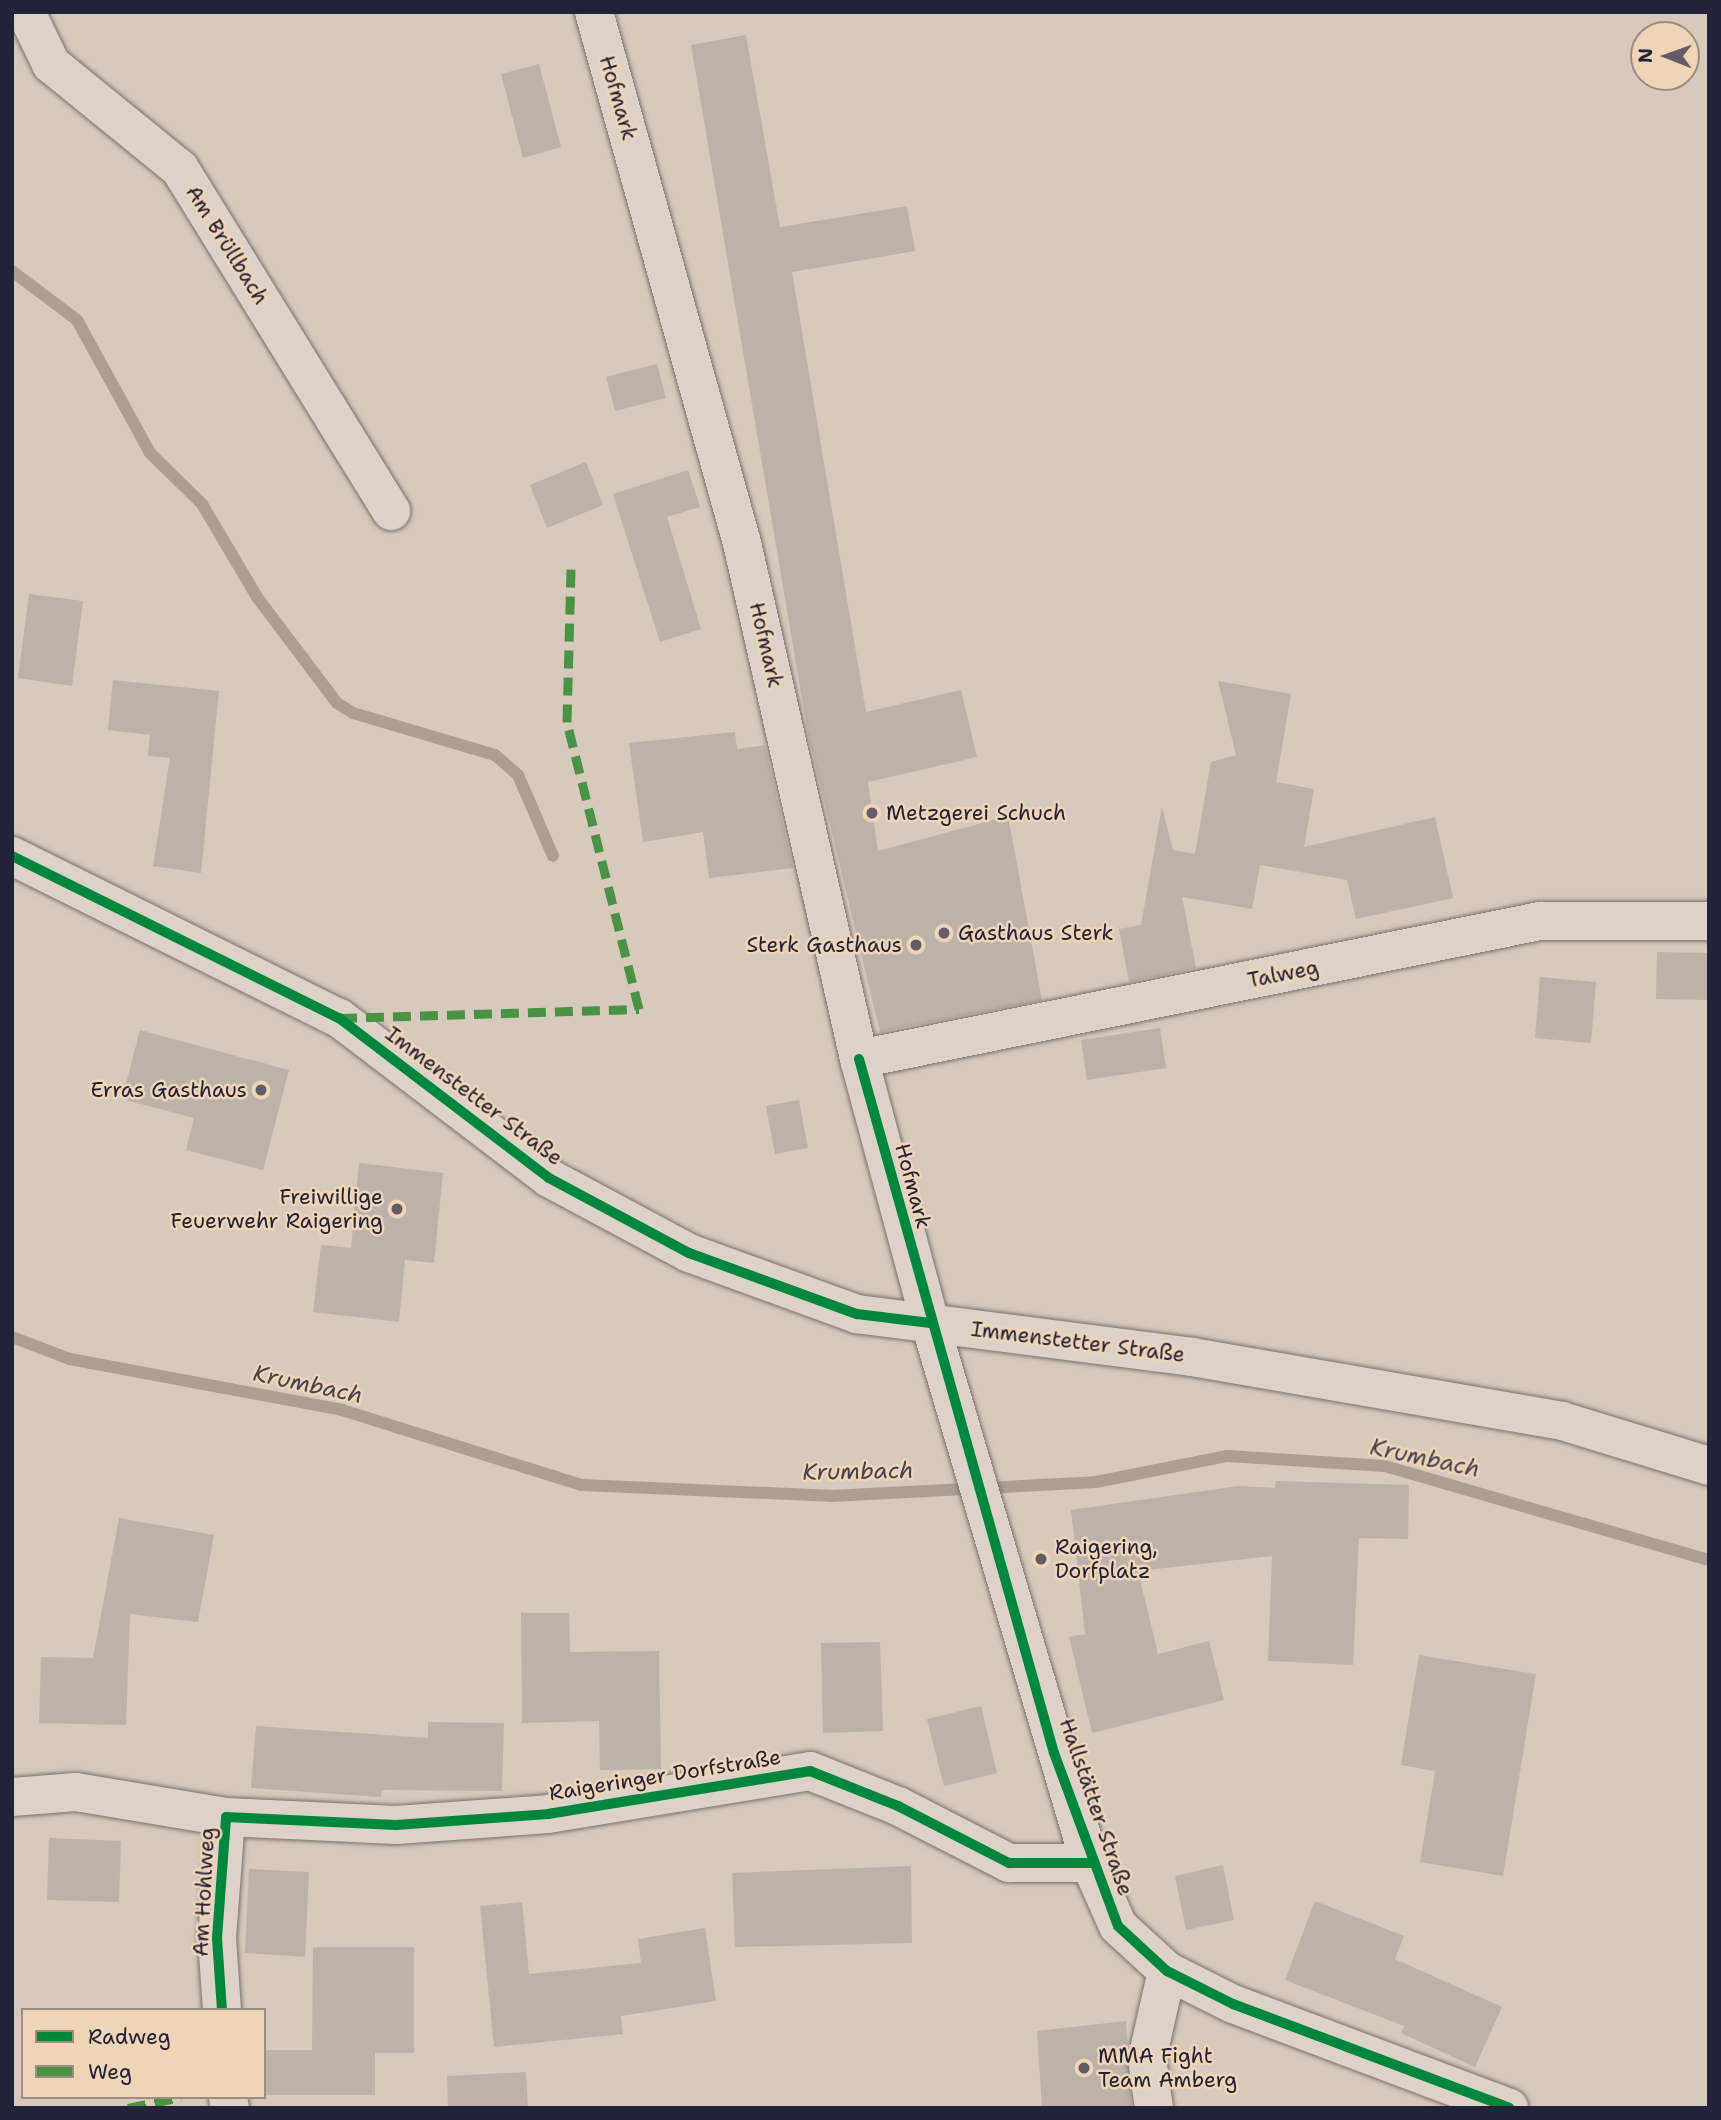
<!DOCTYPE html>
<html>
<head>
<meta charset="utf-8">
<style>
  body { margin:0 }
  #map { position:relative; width:1721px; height:2120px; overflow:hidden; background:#d7c9bb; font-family:"Shantell Sans",sans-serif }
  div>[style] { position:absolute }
  .stream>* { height:12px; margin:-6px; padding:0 6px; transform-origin:6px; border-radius:6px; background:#ad9e94 }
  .building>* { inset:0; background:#bcb2a9 }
  .roads { filter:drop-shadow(0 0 2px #787270) drop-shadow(0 0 2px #787270) }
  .minor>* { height:38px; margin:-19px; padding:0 19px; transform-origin:19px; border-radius:19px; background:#dcd2c7 }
  .tertiary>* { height:38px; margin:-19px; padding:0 19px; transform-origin:19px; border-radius:19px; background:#dcd2c7 }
  .secondary>* { height:38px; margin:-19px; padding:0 19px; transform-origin:19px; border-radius:19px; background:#dcd2c7 }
  .quiet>* { height:9px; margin-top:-4.5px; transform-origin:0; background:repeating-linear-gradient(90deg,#4a9344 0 18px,transparent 0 27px) }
  .cycleway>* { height:10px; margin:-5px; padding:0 5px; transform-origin:5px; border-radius:5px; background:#00873e }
  .dots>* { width:19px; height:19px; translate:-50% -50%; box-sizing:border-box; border:4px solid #f0d4b6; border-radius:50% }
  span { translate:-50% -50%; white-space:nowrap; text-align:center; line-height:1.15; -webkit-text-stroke:5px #f0d4b6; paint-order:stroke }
  .street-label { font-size:21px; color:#22223b }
  .poi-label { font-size:21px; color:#22223b }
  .left { translate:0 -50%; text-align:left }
  .right { translate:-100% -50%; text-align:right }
  .water-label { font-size:23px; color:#464251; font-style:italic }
  .frame { position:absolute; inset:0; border:14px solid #22223b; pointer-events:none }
  .legend { position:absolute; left:21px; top:2008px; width:245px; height:91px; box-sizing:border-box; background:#f0d4b6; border:2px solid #9e8d85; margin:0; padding:9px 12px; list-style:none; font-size:21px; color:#22223b }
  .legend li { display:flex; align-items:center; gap:14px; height:35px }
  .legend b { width:35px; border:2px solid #9e8d85 }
  .north { position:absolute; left:1630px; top:21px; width:70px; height:70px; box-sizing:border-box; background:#f0d4b6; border:2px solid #9e8d85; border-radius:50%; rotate:271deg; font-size:19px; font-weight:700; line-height:28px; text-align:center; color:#22223b }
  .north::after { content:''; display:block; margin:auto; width:24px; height:32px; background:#615c68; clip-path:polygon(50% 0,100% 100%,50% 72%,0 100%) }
</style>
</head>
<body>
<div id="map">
  <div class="stream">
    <div style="left:12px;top:271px;width:81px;rotate:37deg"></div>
    <div style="left:77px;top:320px;width:152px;rotate:61.2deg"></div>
    <div style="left:150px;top:453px;width:73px;rotate:44.4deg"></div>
    <div style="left:202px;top:504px;width:108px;rotate:59.4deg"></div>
    <div style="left:257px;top:597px;width:133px;rotate:53deg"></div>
    <div style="left:337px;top:703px;width:19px;rotate:32deg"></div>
    <div style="left:353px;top:713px;width:148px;rotate:16.5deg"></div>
    <div style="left:495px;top:755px;width:30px;rotate:41deg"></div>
    <div style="left:518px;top:775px;width:88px;rotate:66.6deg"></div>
    <div style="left:12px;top:1337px;width:62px;rotate:20.8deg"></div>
    <div style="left:70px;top:1359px;width:277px;rotate:10.6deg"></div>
    <div style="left:342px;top:1410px;width:251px;rotate:17.4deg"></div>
    <div style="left:582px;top:1485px;width:249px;rotate:2.5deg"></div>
    <div style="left:831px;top:1496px;width:265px;rotate:-3deg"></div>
    <div style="left:1096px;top:1482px;width:134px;rotate:-11.2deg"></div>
    <div style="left:1227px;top:1456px;width:158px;rotate:3.6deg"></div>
    <div style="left:1385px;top:1466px;width:337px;rotate:16.2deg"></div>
  </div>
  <div class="building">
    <div style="clip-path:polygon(746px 35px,780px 227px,907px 206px,915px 251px,792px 272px,866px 712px,961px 690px,977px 757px,868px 782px,878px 851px,1008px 816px,1042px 1000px,880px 1032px,808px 734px,691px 45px)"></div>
    <div style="clip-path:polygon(539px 64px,561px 147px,523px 158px,501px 74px)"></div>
    <div style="clip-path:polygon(657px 364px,666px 398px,615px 411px,606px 377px)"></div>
    <div style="clip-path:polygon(586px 462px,603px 505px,547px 528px,530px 485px)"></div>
    <div style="clip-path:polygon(688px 470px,700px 507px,667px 517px,701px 629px,660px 642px,613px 494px)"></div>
    <div style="clip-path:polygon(29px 594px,83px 601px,72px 686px,18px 678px)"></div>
    <div style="clip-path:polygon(113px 680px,219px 691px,201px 873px,153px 866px,170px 758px,148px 756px,150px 735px,108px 730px)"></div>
    <div style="clip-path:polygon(1218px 681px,1291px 694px,1276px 782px,1314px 789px,1304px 847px,1435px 817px,1453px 898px,1356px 919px,1347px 880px,1260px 865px,1252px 909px,1182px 897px,1196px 968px,1129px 982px,1119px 929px,1141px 925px,1162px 807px,1173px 850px,1195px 854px,1211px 762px,1236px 755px)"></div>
    <div style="clip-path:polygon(735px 732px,737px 749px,765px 745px,793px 868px,709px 878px,703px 832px,643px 842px,629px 743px)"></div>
    <div style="clip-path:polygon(1657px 952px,1709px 953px,1709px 1000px,1656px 999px)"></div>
    <div style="clip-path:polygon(1540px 977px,1596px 982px,1591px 1043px,1535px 1038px)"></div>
    <div style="clip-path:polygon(1160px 1028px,1166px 1068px,1087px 1080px,1081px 1040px)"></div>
    <div style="clip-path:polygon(140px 1030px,289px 1070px,263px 1170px,186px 1150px,194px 1118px,122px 1099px)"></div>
    <div style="clip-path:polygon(799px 1100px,808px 1148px,775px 1154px,766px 1106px)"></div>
    <div style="clip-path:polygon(359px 1163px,443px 1173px,434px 1263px,405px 1260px,399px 1322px,313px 1312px,321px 1245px,351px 1248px)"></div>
    <div style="clip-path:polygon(1276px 1481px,1409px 1485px,1408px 1539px,1359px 1538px,1353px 1665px,1268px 1661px,1272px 1556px,1138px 1571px,1158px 1654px,1209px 1641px,1224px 1700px,1092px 1733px,1069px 1637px,1085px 1634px,1071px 1510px,1238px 1486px,1275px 1488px)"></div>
    <div style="clip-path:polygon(119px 1518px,214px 1535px,198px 1622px,130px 1614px,126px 1725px,39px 1723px,41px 1657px,93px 1658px)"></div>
    <div style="clip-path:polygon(521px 1613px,569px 1613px,570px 1652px,659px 1651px,661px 1769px,600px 1770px,599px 1721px,522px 1723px)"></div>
    <div style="clip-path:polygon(880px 1642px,883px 1731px,823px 1733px,821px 1643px)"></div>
    <div style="clip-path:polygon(1419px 1655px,1536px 1674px,1503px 1876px,1420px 1862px,1435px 1771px,1401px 1765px)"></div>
    <div style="clip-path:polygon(981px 1706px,997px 1773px,944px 1786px,927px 1719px)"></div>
    <div style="clip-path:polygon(428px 1722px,504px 1723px,502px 1791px,382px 1790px,381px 1797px,251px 1788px,256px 1726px,428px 1738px)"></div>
    <div style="clip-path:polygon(49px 1838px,121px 1841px,119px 1902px,47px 1900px)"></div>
    <div style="clip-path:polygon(1223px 1865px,1234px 1920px,1186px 1930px,1175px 1876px)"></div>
    <div style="clip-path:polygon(911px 1866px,912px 1943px,735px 1947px,732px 1873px)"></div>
    <div style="clip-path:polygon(249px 1869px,309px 1872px,305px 1957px,245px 1953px)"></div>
    <div style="clip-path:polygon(1315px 1901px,1404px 1936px,1395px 1959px,1502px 2007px,1475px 2067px,1401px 2033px,1404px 2026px,1285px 1980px)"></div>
    <div style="clip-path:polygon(522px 1902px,529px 1974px,641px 1963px,638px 1939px,705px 1928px,716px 2001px,621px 2016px,623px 2034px,494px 2047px,480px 1906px)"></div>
    <div style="clip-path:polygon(313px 1947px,414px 1947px,414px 2053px,375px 2053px,375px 2095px,264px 2095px,264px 2050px,312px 2050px)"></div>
    <div style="clip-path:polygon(1126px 2021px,1131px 2106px,1042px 2108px,1037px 2031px)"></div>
    <div style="clip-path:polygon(526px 2072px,528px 2108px,448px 2108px,447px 2076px)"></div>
  </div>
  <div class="roads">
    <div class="minor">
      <div style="left:26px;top:12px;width:58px;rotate:64.3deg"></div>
      <div style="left:51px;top:64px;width:166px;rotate:39.1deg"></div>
      <div style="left:180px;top:169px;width:402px;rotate:58.3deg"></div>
      <div style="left:859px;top:1059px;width:695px;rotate:-11.46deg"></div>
      <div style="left:1540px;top:921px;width:169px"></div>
      <div style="left:12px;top:1797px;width:64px;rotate:-4.5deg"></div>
      <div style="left:76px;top:1792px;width:152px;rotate:9.5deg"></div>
      <div style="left:226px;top:1817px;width:170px;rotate:2.7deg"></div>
      <div style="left:396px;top:1825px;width:152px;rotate:-4.1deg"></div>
      <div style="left:548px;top:1814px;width:266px;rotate:-9.3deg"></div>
      <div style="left:810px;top:1771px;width:95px;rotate:21.7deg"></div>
      <div style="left:898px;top:1806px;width:125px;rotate:27.2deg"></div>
      <div style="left:1009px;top:1863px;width:81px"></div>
      <div style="left:222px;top:2010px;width:72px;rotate:-94deg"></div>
      <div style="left:217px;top:1938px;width:121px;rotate:-85.7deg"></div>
      <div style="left:228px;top:2097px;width:11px;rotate:80deg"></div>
      <div style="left:1154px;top:2108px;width:49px;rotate:-98.1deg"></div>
      <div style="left:1147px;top:2059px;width:90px;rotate:-77.2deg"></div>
    </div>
    <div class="tertiary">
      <div style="left:594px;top:12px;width:551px;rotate:74.43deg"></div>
      <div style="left:742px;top:543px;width:529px;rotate:77.22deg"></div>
      <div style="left:859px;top:1059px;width:273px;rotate:74.9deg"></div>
      <div style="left:930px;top:1323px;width:563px;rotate:73.5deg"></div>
      <div style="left:1090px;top:1863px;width:69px;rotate:66deg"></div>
      <div style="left:1118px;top:1926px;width:67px;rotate:42.6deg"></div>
      <div style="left:1167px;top:1971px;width:74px;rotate:26.6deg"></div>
      <div style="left:1233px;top:2004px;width:295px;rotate:20.6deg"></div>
    </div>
    <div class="secondary">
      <div style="left:12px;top:856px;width:365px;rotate:26.4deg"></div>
      <div style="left:339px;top:1018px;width:264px;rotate:37.3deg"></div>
      <div style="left:549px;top:1178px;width:159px;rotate:28.2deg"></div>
      <div style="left:689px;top:1253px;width:179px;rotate:20deg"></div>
      <div style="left:857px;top:1314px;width:338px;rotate:7.3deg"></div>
      <div style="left:1192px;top:1357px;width:375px;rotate:9.8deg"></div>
      <div style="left:1562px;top:1421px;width:154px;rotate:17deg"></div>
    </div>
  </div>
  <div class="quiet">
    <div style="left:339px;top:1018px;width:300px;rotate:-1.7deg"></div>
    <div style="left:639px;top:1009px;width:296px;rotate:-104.1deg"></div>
    <div style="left:567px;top:722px;width:153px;rotate:-88.5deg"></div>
    <div style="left:128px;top:2108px;width:54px;rotate:-11.7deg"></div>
  </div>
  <div class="cycleway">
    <div style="left:12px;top:856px;width:365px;rotate:26.4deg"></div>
    <div style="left:339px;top:1018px;width:264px;rotate:37.3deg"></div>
    <div style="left:549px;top:1178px;width:159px;rotate:28.2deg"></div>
    <div style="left:689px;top:1253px;width:179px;rotate:20deg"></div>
    <div style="left:857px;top:1314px;width:74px;rotate:7deg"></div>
    <div style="left:859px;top:1059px;width:721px;rotate:74.31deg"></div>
    <div style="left:1054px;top:1753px;width:184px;rotate:69.7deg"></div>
    <div style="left:1118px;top:1926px;width:67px;rotate:42.6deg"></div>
    <div style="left:1167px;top:1971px;width:74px;rotate:26.6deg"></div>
    <div style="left:1233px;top:2004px;width:295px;rotate:20.6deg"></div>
    <div style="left:222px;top:2010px;width:72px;rotate:-94deg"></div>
    <div style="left:217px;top:1938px;width:121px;rotate:-85.7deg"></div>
    <div style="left:226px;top:1817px;width:170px;rotate:2.7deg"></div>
    <div style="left:396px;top:1825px;width:152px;rotate:-4.1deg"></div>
    <div style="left:548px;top:1814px;width:266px;rotate:-9.3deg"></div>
    <div style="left:810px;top:1771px;width:95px;rotate:21.7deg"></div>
    <div style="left:898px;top:1806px;width:125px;rotate:27.2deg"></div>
    <div style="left:1009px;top:1863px;width:81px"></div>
  </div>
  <div class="dots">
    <div style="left:872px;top:813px;background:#615c68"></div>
    <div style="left:944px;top:933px;background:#615c68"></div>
    <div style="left:916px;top:945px;background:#615c68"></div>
    <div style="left:261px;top:1090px;background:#615c68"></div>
    <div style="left:397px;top:1209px;background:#615c68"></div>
    <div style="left:1041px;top:1559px;background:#615c68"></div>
    <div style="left:1084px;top:2068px;background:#615c68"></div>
  </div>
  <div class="street-label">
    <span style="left:618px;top:98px;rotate:74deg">Hofmark</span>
    <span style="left:227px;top:245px;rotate:58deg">Am Brüllbach</span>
    <span style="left:766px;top:645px;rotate:77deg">Hofmark</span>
    <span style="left:1283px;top:974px;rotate:-11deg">Talweg</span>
    <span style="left:474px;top:1096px;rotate:37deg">Immenstetter Straße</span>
    <span style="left:913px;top:1186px;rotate:75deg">Hofmark</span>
    <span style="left:1078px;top:1342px;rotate:7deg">Immenstetter Straße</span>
    <span style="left:665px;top:1775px;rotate:-9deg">Raigeringer Dorfstraße</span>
    <span style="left:1096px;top:1807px;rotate:71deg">Hallstätter Straße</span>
    <span style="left:204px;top:1892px;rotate:-87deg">Am Hohlweg</span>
  </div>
  <div class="poi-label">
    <span class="left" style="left:886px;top:813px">Metzgerei Schuch</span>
    <span class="left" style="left:958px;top:933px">Gasthaus Sterk</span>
    <span class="right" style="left:902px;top:945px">Sterk Gasthaus</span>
    <span class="right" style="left:247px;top:1090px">Erras Gasthaus</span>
    <span class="right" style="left:383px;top:1209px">Freiwillige<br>Feuerwehr Raigering</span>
    <span class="left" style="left:1055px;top:1559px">Raigering,<br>Dorfplatz</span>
    <span class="left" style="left:1098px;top:2068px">MMA Fight<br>Team Amberg</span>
  </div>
  <div class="water-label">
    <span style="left:308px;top:1384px;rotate:12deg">Krumbach</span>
    <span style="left:1425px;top:1458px;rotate:12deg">Krumbach</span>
    <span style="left:858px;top:1471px;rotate:-1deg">Krumbach</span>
  </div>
  <div class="frame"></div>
  <ul class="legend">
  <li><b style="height:9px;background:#00873e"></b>Radweg</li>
  <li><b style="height:9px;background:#4a9344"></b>Weg</li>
  </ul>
  <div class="north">N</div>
</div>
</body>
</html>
